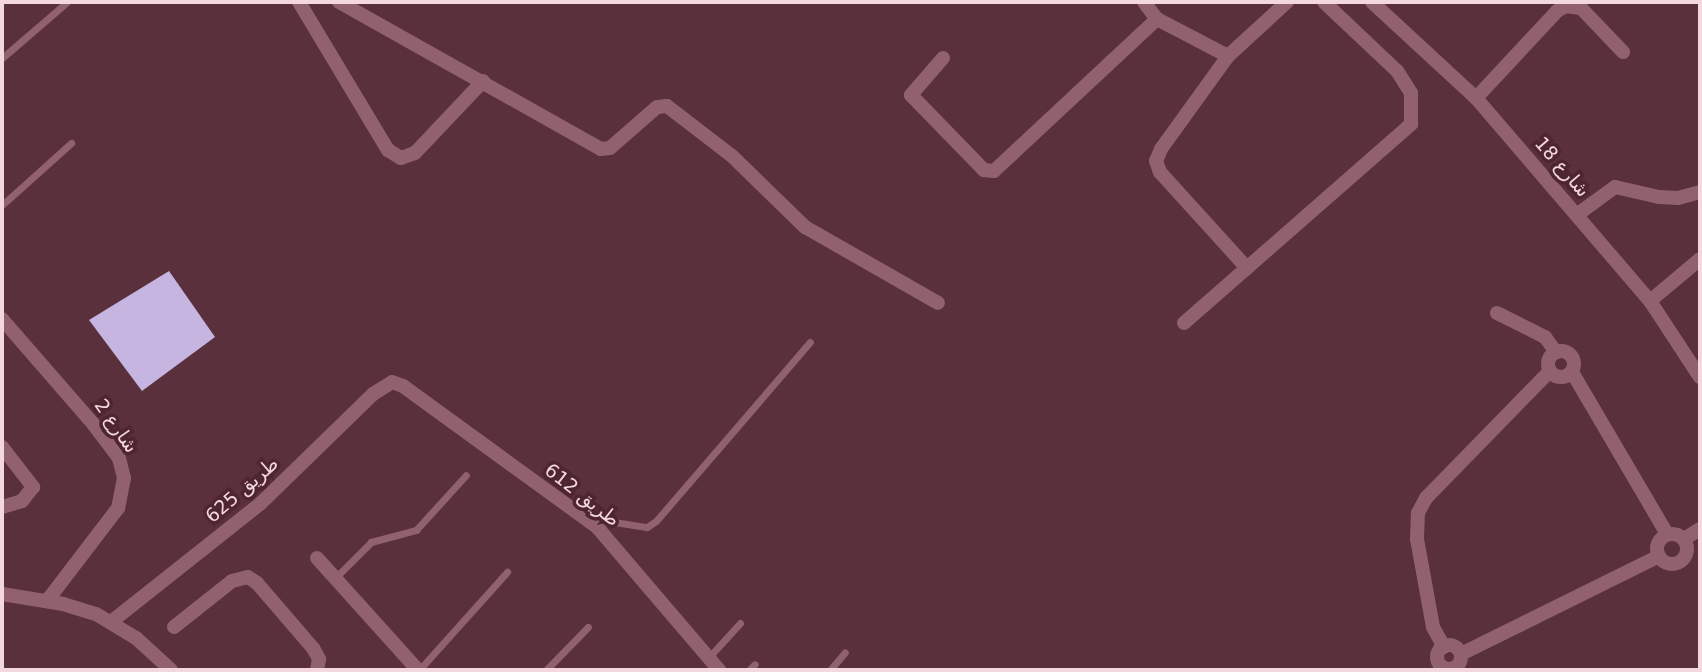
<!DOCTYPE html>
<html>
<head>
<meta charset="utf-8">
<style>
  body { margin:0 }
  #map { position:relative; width:1702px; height:672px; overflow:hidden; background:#59303c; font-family:"DejaVu Sans","Noto Sans Arabic",sans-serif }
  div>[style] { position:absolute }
  .building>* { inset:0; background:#c5b5e0 }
  .service>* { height:7px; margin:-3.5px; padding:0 3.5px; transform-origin:3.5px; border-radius:3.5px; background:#91626e }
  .minor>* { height:14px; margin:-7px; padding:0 7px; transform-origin:7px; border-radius:7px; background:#91626e }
  .minor>.ring { margin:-7px; padding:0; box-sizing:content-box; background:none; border:14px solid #91626e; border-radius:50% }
  span { translate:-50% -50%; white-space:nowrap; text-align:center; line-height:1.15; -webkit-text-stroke:7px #4e2531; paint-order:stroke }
  .street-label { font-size:19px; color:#f3d8de }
  .frame { position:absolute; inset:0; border:4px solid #f3d8de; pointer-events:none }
</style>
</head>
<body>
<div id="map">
  <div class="building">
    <div style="clip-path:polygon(169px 271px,215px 337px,142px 391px,89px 320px)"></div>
  </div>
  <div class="service">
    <div style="left:2px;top:58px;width:86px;rotate:-40.7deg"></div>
    <div style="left:2px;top:205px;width:93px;rotate:-41.9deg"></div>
    <div style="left:597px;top:527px;width:13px;rotate:-29deg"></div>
    <div style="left:608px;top:521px;width:39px;rotate:9deg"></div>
    <div style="left:647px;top:527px;width:11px;rotate:-34deg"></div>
    <div style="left:656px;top:521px;width:236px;rotate:-49.3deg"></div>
    <div style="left:335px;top:578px;width:51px;rotate:-45deg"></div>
    <div style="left:371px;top:542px;width:47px;rotate:-14.9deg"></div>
    <div style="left:416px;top:530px;width:74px;rotate:-47.7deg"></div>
    <div style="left:709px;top:657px;width:46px;rotate:-47.6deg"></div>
    <div style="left:419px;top:670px;width:132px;rotate:-48.1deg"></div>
    <div style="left:546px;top:670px;width:60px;rotate:-45.7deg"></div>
    <div style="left:749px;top:670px;width:8px;rotate:-45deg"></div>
    <div style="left:830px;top:670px;width:23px;rotate:-50deg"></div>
  </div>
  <div class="minor">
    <div style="left:299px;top:2px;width:173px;rotate:59deg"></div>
    <div style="left:388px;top:150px;width:15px;rotate:32deg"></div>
    <div style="left:401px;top:158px;width:15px;rotate:-20deg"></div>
    <div style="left:415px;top:153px;width:99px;rotate:-46.6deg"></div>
    <div style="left:339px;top:2px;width:300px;rotate:29.3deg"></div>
    <div style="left:601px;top:149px;width:9px;rotate:-6deg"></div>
    <div style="left:610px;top:148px;width:62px;rotate:-41.1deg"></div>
    <div style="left:657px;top:107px;width:10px;rotate:-6deg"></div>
    <div style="left:667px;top:106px;width:82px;rotate:37.6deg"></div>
    <div style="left:732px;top:156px;width:102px;rotate:44.2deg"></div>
    <div style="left:805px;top:227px;width:153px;rotate:29.7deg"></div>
    <div style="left:1144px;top:2px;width:21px;rotate:53deg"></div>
    <div style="left:1157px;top:19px;width:80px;rotate:27.5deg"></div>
    <div style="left:1372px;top:2px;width:142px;rotate:42.7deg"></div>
    <div style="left:1476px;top:98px;width:267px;rotate:49.4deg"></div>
    <div style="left:1650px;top:301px;width:91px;rotate:56.7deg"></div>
    <div style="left:943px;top:58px;width:49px;rotate:130.9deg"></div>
    <div style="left:911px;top:95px;width:105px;rotate:45.8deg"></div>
    <div style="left:984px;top:170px;width:10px;rotate:6deg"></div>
    <div style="left:994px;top:171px;width:223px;rotate:-43deg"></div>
    <div style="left:1476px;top:98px;width:119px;rotate:-47deg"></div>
    <div style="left:1557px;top:11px;width:10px;rotate:-29deg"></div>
    <div style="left:1566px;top:6px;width:15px;rotate:8deg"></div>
    <div style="left:1581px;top:8px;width:61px;rotate:46.3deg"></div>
    <div style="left:1578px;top:214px;width:46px;rotate:-36.1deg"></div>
    <div style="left:1615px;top:187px;width:45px;rotate:12.8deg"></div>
    <div style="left:1659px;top:197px;width:19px;rotate:3deg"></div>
    <div style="left:1678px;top:198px;width:23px;rotate:-15deg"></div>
    <div style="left:1247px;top:268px;width:130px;rotate:-132.2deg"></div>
    <div style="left:1160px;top:172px;width:12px;rotate:-110deg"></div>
    <div style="left:1156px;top:161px;width:13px;rotate:-67deg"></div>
    <div style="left:1161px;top:149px;width:115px;rotate:-54.2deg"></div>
    <div style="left:1228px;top:56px;width:80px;rotate:-42.5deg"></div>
    <div style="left:1650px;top:301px;width:65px;rotate:-40deg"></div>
    <div style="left:1497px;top:313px;width:54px;rotate:26.6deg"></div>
    <div style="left:1545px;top:337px;width:19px;rotate:54deg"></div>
    <div style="left:2px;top:319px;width:140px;rotate:49deg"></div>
    <div style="left:94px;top:425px;width:41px;rotate:52.9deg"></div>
    <div style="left:119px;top:458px;width:21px;rotate:76deg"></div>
    <div style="left:124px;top:478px;width:31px;rotate:101deg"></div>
    <div style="left:118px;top:508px;width:117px;rotate:127.4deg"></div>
    <div style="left:1184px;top:323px;width:302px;rotate:-41.2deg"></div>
    <div style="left:1411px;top:124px;width:31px;rotate:-90deg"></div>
    <div style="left:1411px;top:93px;width:26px;rotate:-122deg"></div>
    <div style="left:1397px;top:71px;width:100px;rotate:-136.6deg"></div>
    <div class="ring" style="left:1548px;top:351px;width:12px;height:12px"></div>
    <div style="left:1572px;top:372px;width:188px;rotate:59.6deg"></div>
    <div style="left:2px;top:447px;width:51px;rotate:52.2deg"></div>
    <div style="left:33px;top:487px;width:18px;rotate:128deg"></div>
    <div style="left:22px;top:501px;width:21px;rotate:163deg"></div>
    <div class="ring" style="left:1657px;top:534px;width:16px;height:16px"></div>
    <div style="left:1684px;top:539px;width:19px;rotate:-32deg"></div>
    <div style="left:317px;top:558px;width:151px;rotate:48deg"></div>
    <div style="left:2px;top:594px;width:62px;rotate:9.3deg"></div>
    <div style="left:63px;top:604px;width:34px;rotate:17deg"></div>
    <div style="left:96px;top:614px;width:47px;rotate:31deg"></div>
    <div style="left:136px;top:638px;width:47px;rotate:42.4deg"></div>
    <div style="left:111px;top:622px;width:191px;rotate:-38.4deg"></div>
    <div style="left:261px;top:503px;width:156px;rotate:-44.2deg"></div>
    <div style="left:373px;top:394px;width:22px;rotate:-32deg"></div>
    <div style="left:392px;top:382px;width:12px;rotate:20deg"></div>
    <div style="left:403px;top:386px;width:240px;rotate:36deg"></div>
    <div style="left:597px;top:527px;width:188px;rotate:49.5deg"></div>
    <div style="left:174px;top:627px;width:74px;rotate:-38.4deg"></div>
    <div style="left:232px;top:581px;width:16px;rotate:-14deg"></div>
    <div style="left:248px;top:577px;width:11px;rotate:34deg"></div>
    <div style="left:257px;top:583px;width:86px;rotate:49.3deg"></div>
    <div style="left:313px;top:648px;width:13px;rotate:61deg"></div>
    <div style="left:319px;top:659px;width:11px;rotate:100deg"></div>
    <div class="ring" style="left:1437px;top:645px;width:10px;height:10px"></div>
    <div style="left:1444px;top:647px;width:23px;rotate:-119deg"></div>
    <div style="left:1433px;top:627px;width:89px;rotate:-100.3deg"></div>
    <div style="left:1417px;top:539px;width:26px;rotate:-88deg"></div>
    <div style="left:1418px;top:513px;width:17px;rotate:-62deg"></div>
    <div style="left:1426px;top:498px;width:177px;rotate:-45.7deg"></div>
    <div style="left:1461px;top:654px;width:221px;rotate:-26.3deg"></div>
  </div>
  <div class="street-label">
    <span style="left:1562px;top:167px;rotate:49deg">شارع 18</span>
    <span style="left:116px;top:426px;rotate:55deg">شارع 2</span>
    <span style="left:242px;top:490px;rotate:-41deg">طريق 625</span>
    <span style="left:582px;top:495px;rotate:38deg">طريق 612</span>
  </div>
  <div class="frame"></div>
</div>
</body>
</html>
